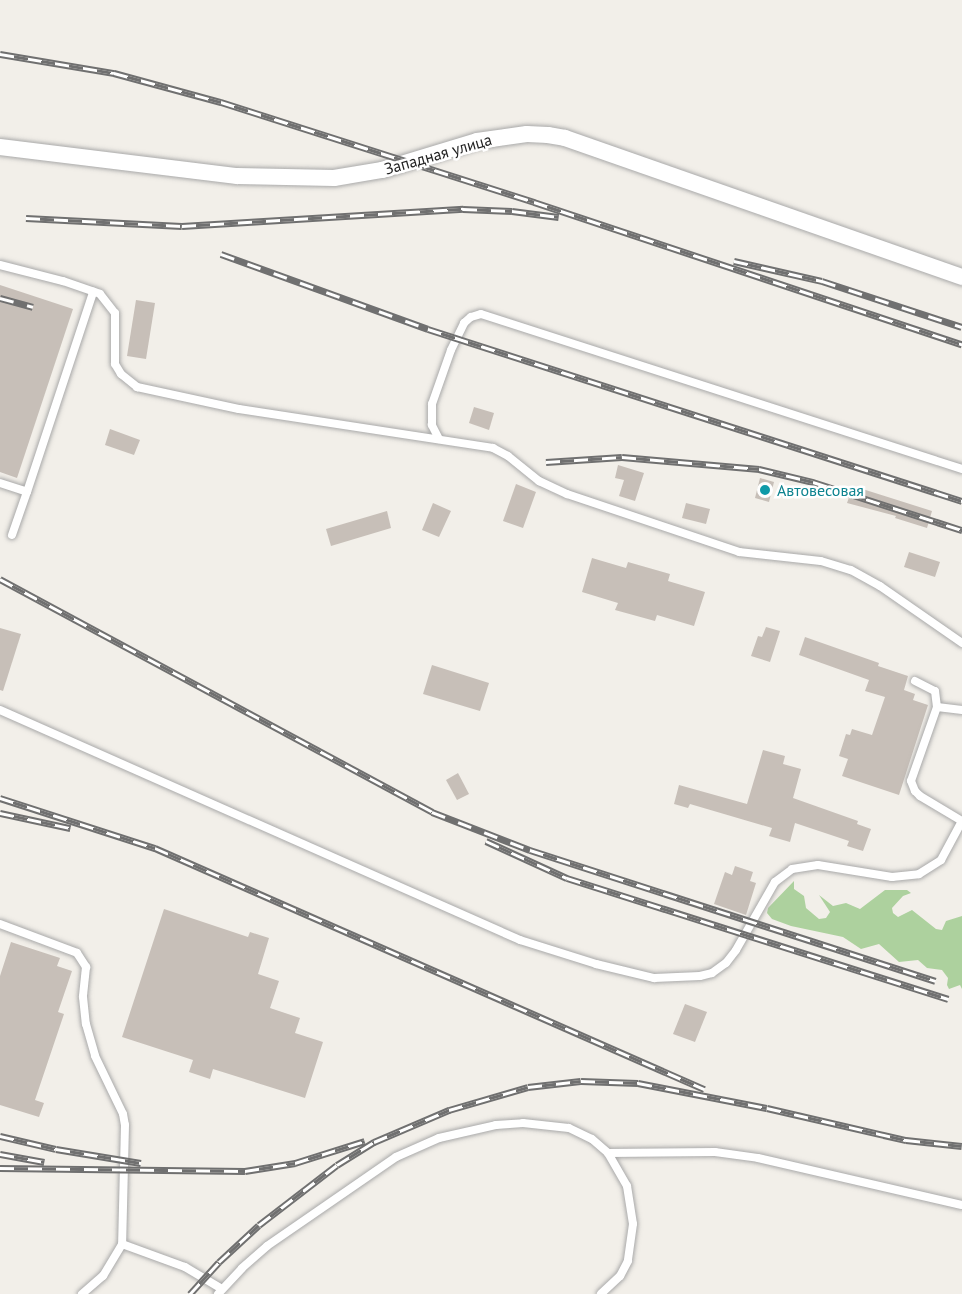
<!DOCTYPE html>
<html>
<head>
<meta charset="utf-8">
<style>
  body { margin:0 }
  #map { position:relative; width:962px; height:1294px; overflow:hidden; background:#f2efe9; font-family:"PT Sans",sans-serif }
  div>[style] { position:absolute }
  .forest>* { inset:0; background:#add19e }
  .building>* { inset:0; background:#c7bfb8 }
  .roads { filter:drop-shadow(0 0 2px #a9a9a9) drop-shadow(0 0 2px #a9a9a9) }
  .lane>* { height:8px; margin:-4px; padding:0 4px; transform-origin:4px; border-radius:4px; background:#fff }
  .street>* { height:16px; margin:-8px; padding:0 8px; transform-origin:8px; border-radius:8px; background:#fff }
  .rail>* { height:7px; margin-top:-3.5px; transform-origin:0; background:repeating-linear-gradient(90deg,#fff 0 14px,#707070 0 28px); box-sizing:border-box; border-block:2px solid #707070 }
  .dots>* { width:16px; height:16px; translate:-50% -50%; box-sizing:border-box; border:3px solid #fff; border-radius:50% }
  span { translate:-50% -50%; white-space:nowrap; text-align:center; line-height:1.15; -webkit-text-stroke:5px #fff; paint-order:stroke }
  .street-label { font-size:16px; color:#222 }
  .culture-label { font-size:16px; color:#0d838f }
  .left { translate:0 -50%; text-align:left }
</style>
</head>
<body>
<div id="map">
  <div class="forest">
    <div style="clip-path:polygon(794px 881px,794px 889px,804px 896px,806px 908px,819px 919px,826px 918px,830px 912px,819px 895px,833px 906px,846px 903px,860px 909px,885px 890px,907px 890px,911px 893px,903px 896px,892px 908px,893px 913px,898px 917px,912px 910px,936px 929px,942px 930px,946px 921px,962px 916px,962px 989px,960px 985px,949px 989px,947px 985px,948px 978px,942px 970px,927px 968px,918px 960px,899px 962px,879px 944px,861px 949px,843px 937px,791px 926px,772px 919px,767px 913px,768px 908px)"></div>
  </div>
  <div class="building">
    <div style="clip-path:polygon(0 285px,73px 309px,17px 478px,0 472px)"></div>
    <div style="clip-path:polygon(136px 300px,155px 303px,146px 359px,127px 356px)"></div>
    <div style="clip-path:polygon(474px 407px,494px 413px,489px 430px,469px 423px)"></div>
    <div style="clip-path:polygon(110px 429px,140px 440px,134px 455px,105px 445px)"></div>
    <div style="clip-path:polygon(618px 465px,644px 473px,635px 501px,619px 496px,624px 480px,615px 478px)"></div>
    <div style="clip-path:polygon(760px 478px,774px 482px,769px 502px,755px 498px)"></div>
    <div style="clip-path:polygon(516px 484px,536px 492px,523px 528px,503px 521px)"></div>
    <div style="clip-path:polygon(853px 486px,932px 511px,927px 528px,895px 518px,896px 516px,847px 503px)"></div>
    <div style="clip-path:polygon(433px 503px,451px 511px,439px 537px,422px 530px)"></div>
    <div style="clip-path:polygon(686px 503px,710px 509px,706px 524px,682px 518px)"></div>
    <div style="clip-path:polygon(387px 511px,391px 528px,331px 546px,326px 529px)"></div>
    <div style="clip-path:polygon(909px 552px,940px 562px,935px 577px,904px 567px)"></div>
    <div style="clip-path:polygon(592px 558px,626px 568px,628px 562px,670px 574px,668px 581px,705px 592px,694px 626px,657px 615px,655px 621px,615px 610px,618px 603px,582px 592px)"></div>
    <div style="clip-path:polygon(766px 627px,780px 631px,770px 662px,751px 656px,758px 636px,762px 637px)"></div>
    <div style="clip-path:polygon(0 628px,21px 634px,3px 691px,0 690px)"></div>
    <div style="clip-path:polygon(805px 637px,879px 663px,878px 666px,908px 676px,904px 690px,915px 694px,913px 700px,928px 705px,899px 795px,842px 776px,848px 759px,839px 756px,846px 734px,850px 735px,852px 729px,872px 735px,885px 697px,865px 691px,869px 680px,799px 655px)"></div>
    <div style="clip-path:polygon(432px 665px,489px 683px,480px 711px,423px 694px)"></div>
    <div style="clip-path:polygon(763px 750px,785px 756px,783px 764px,801px 769px,793px 798px,858px 821px,857px 824px,871px 829px,863px 851px,847px 846px,849px 841px,795px 823px,790px 842px,769px 836px,772px 828px,690px 804px,688px 808px,674px 804px,679px 785px,747px 804px)"></div>
    <div style="clip-path:polygon(458px 773px,469px 794px,457px 800px,446px 780px)"></div>
    <div style="clip-path:polygon(735px 866px,753px 872px,750px 881px,756px 883px,746px 915px,714px 904px,725px 872px,732px 875px)"></div>
    <div style="clip-path:polygon(164px 909px,248px 937px,250px 932px,269px 938px,258px 974px,279px 981px,270px 1008px,300px 1018px,295px 1033px,323px 1042px,305px 1098px,213px 1069px,210px 1079px,189px 1072px,193px 1060px,122px 1037px)"></div>
    <div style="clip-path:polygon(11px 942px,60px 958px,57px 966px,72px 971px,58px 1012px,64px 1014px,35px 1100px,44px 1103px,39px 1117px,0 1105px,0 976px)"></div>
    <div style="clip-path:polygon(685px 1004px,707px 1012px,695px 1042px,673px 1034px)"></div>
  </div>
  <div class="roads">
    <div class="lane">
      <div style="left:0;top:265px;width:65px;rotate:14.3deg"></div>
      <div style="left:63px;top:281px;width:39px;rotate:19deg"></div>
      <div style="left:100px;top:294px;width:24px;rotate:52deg"></div>
      <div style="left:115px;top:313px;width:51px;rotate:90deg"></div>
      <div style="left:115px;top:364px;width:12px;rotate:59deg"></div>
      <div style="left:121px;top:374px;width:21px;rotate:39deg"></div>
      <div style="left:137px;top:387px;width:104px;rotate:12.2deg"></div>
      <div style="left:239px;top:409px;width:257px;rotate:8.7deg"></div>
      <div style="left:493px;top:448px;width:17px;rotate:28deg"></div>
      <div style="left:508px;top:456px;width:40px;rotate:39deg"></div>
      <div style="left:539px;top:481px;width:31px;rotate:25deg"></div>
      <div style="left:567px;top:494px;width:182px;rotate:18.6deg"></div>
      <div style="left:739px;top:552px;width:82px;rotate:6.3deg"></div>
      <div style="left:821px;top:561px;width:31px;rotate:17deg"></div>
      <div style="left:851px;top:570px;width:33px;rotate:29deg"></div>
      <div style="left:880px;top:586px;width:100px;rotate:34.8deg"></div>
      <div style="left:439px;top:439px;width:16px;rotate:-117deg"></div>
      <div style="left:432px;top:425px;width:21px;rotate:-90deg"></div>
      <div style="left:432px;top:404px;width:57px;rotate:-70.6deg"></div>
      <div style="left:451px;top:350px;width:30px;rotate:-64deg"></div>
      <div style="left:464px;top:323px;width:9px;rotate:-41deg"></div>
      <div style="left:471px;top:317px;width:10px;rotate:-17deg"></div>
      <div style="left:481px;top:314px;width:505px;rotate:17.86deg"></div>
      <div style="left:0;top:483px;width:28px;rotate:18deg"></div>
      <div style="left:27px;top:492px;width:211px;rotate:-71.7deg"></div>
      <div style="left:12px;top:535px;width:46px;rotate:-70.8deg"></div>
      <div style="left:915px;top:681px;width:22px;rotate:27deg"></div>
      <div style="left:935px;top:691px;width:16px;rotate:83deg"></div>
      <div style="left:0;top:710px;width:569px;rotate:23.86deg"></div>
      <div style="left:520px;top:940px;width:80px;rotate:17.5deg"></div>
      <div style="left:596px;top:964px;width:60px;rotate:13.6deg"></div>
      <div style="left:654px;top:978px;width:46px;rotate:-2.5deg"></div>
      <div style="left:700px;top:976px;width:12px;rotate:-14deg"></div>
      <div style="left:712px;top:973px;width:17px;rotate:-36deg"></div>
      <div style="left:726px;top:963px;width:16px;rotate:-52deg"></div>
      <div style="left:736px;top:950px;width:78px;rotate:-60.2deg"></div>
      <div style="left:775px;top:882px;width:21px;rotate:-37deg"></div>
      <div style="left:792px;top:869px;width:26px;rotate:-9deg"></div>
      <div style="left:818px;top:865px;width:75px;rotate:9.2deg"></div>
      <div style="left:892px;top:877px;width:27px;rotate:-6deg"></div>
      <div style="left:919px;top:874px;width:26px;rotate:-32deg"></div>
      <div style="left:941px;top:860px;width:44px;rotate:-61.7deg"></div>
      <div style="left:962px;top:710px;width:25px;rotate:-173deg"></div>
      <div style="left:937px;top:707px;width:78px;rotate:109.4deg"></div>
      <div style="left:911px;top:781px;width:11px;rotate:68deg"></div>
      <div style="left:915px;top:791px;width:7px;rotate:45deg"></div>
      <div style="left:920px;top:796px;width:49px;rotate:30.8deg"></div>
      <div style="left:0;top:924px;width:82px;rotate:20.6deg"></div>
      <div style="left:77px;top:953px;width:17px;rotate:57deg"></div>
      <div style="left:86px;top:967px;width:30px;rotate:96deg"></div>
      <div style="left:83px;top:997px;width:27px;rotate:84deg"></div>
      <div style="left:86px;top:1024px;width:33px;rotate:74deg"></div>
      <div style="left:95px;top:1056px;width:64px;rotate:64.2deg"></div>
      <div style="left:123px;top:1114px;width:11px;rotate:80deg"></div>
      <div style="left:125px;top:1125px;width:119px;rotate:91.4deg"></div>
      <div style="left:122px;top:1244px;width:67px;rotate:20.1deg"></div>
      <div style="left:185px;top:1267px;width:43px;rotate:30.7deg"></div>
      <div style="left:608px;top:1153px;width:107px;rotate:-0.5deg"></div>
      <div style="left:715px;top:1152px;width:43px;rotate:7.9deg"></div>
      <div style="left:758px;top:1158px;width:209px;rotate:13deg"></div>
      <div style="left:82px;top:1294px;width:28px;rotate:-41deg"></div>
      <div style="left:103px;top:1276px;width:37px;rotate:-59deg"></div>
      <div style="left:218px;top:1294px;width:35px;rotate:-47deg"></div>
      <div style="left:242px;top:1268px;width:33px;rotate:-41deg"></div>
      <div style="left:267px;top:1246px;width:157px;rotate:-34.6deg"></div>
      <div style="left:396px;top:1157px;width:47px;rotate:-23.8deg"></div>
      <div style="left:439px;top:1138px;width:58px;rotate:-12.8deg"></div>
      <div style="left:496px;top:1125px;width:27px;rotate:-4deg"></div>
      <div style="left:523px;top:1123px;width:46px;rotate:6.2deg"></div>
      <div style="left:569px;top:1128px;width:25px;rotate:26deg"></div>
      <div style="left:592px;top:1139px;width:21px;rotate:41deg"></div>
      <div style="left:608px;top:1153px;width:38px;rotate:60deg"></div>
      <div style="left:627px;top:1186px;width:38px;rotate:81deg"></div>
      <div style="left:633px;top:1224px;width:37px;rotate:98deg"></div>
      <div style="left:628px;top:1261px;width:17px;rotate:118deg"></div>
      <div style="left:620px;top:1276px;width:26px;rotate:137deg"></div>
    </div>
    <div class="street">
      <div style="left:0;top:147px;width:239px;rotate:7deg"></div>
      <div style="left:237px;top:176px;width:97px;rotate:1.2deg"></div>
      <div style="left:334px;top:178px;width:49px;rotate:-9.5deg"></div>
      <div style="left:382px;top:170px;width:99px;rotate:-17deg"></div>
      <div style="left:477px;top:141px;width:50px;rotate:-8deg"></div>
      <div style="left:527px;top:134px;width:21px;rotate:3deg"></div>
      <div style="left:548px;top:135px;width:17px;rotate:10deg"></div>
      <div style="left:565px;top:138px;width:421px;rotate:19.3deg"></div>
    </div>
  </div>
  <div class="rail">
    <div style="left:0;top:54px;width:116px;rotate:9.5deg"></div>
    <div style="left:114px;top:73px;width:111px;rotate:15.2deg"></div>
    <div style="left:221px;top:102px;width:329px;rotate:17.7deg"></div>
    <div style="left:534px;top:202px;width:451px;rotate:18.4deg"></div>
    <div style="left:26px;top:218px;width:156px;rotate:2.9deg"></div>
    <div style="left:182px;top:226px;width:282px;rotate:-3.5deg"></div>
    <div style="left:463px;top:209px;width:49px;rotate:2.3deg"></div>
    <div style="left:512px;top:211px;width:47px;rotate:7.3deg"></div>
    <div style="left:221px;top:254px;width:220px;rotate:19.9deg"></div>
    <div style="left:428px;top:329px;width:561px;rotate:17.85deg"></div>
    <div style="left:734px;top:261px;width:90px;rotate:12.8deg"></div>
    <div style="left:822px;top:281px;width:147px;rotate:18.2deg"></div>
    <div style="left:0;top:298px;width:34px;rotate:15deg"></div>
    <div style="left:546px;top:462px;width:76px;rotate:-3.8deg"></div>
    <div style="left:622px;top:457px;width:138px;rotate:5deg"></div>
    <div style="left:759px;top:469px;width:56px;rotate:13.5deg"></div>
    <div style="left:813px;top:482px;width:157px;rotate:17.9deg"></div>
    <div style="left:0;top:579px;width:491px;rotate:28.3deg"></div>
    <div style="left:432px;top:812px;width:105px;rotate:21.2deg"></div>
    <div style="left:530px;top:850px;width:426px;rotate:17.9deg"></div>
    <div style="left:0;top:798px;width:163px;rotate:17.9deg"></div>
    <div style="left:155px;top:848px;width:600px;rotate:23.7deg"></div>
    <div style="left:0;top:813px;width:72px;rotate:12.1deg"></div>
    <div style="left:486px;top:841px;width:89px;rotate:24.6deg"></div>
    <div style="left:567px;top:878px;width:400px;rotate:17.6deg"></div>
    <div style="left:0;top:1136px;width:57px;rotate:13.1deg"></div>
    <div style="left:56px;top:1149px;width:86px;rotate:9.4deg"></div>
    <div style="left:0;top:1154px;width:45px;rotate:10.3deg"></div>
    <div style="left:0;top:1168px;width:245px;rotate:0.7deg"></div>
    <div style="left:245px;top:1171px;width:51px;rotate:-9.1deg"></div>
    <div style="left:295px;top:1163px;width:73px;rotate:-17.4deg"></div>
    <div style="left:190px;top:1294px;width:43px;rotate:-47.8deg"></div>
    <div style="left:219px;top:1262px;width:54px;rotate:-42.8deg"></div>
    <div style="left:259px;top:1225px;width:98px;rotate:-37.6deg"></div>
    <div style="left:337px;top:1165px;width:44px;rotate:-31.9deg"></div>
    <div style="left:374px;top:1142px;width:82px;rotate:-23.1deg"></div>
    <div style="left:449px;top:1110px;width:82px;rotate:-16.2deg"></div>
    <div style="left:528px;top:1087px;width:53px;rotate:-6.5deg"></div>
    <div style="left:581px;top:1081px;width:57px;rotate:2deg"></div>
    <div style="left:638px;top:1083px;width:131px;rotate:11deg"></div>
    <div style="left:767px;top:1108px;width:143px;rotate:13deg"></div>
    <div style="left:906px;top:1140px;width:56px;rotate:6.1deg"></div>
  </div>
  <div class="dots">
    <div style="left:765px;top:490px;background:#0f9aa8"></div>
  </div>
  <div class="street-label">
    <span style="left:438px;top:154px;rotate:-16deg">Западная улица</span>
  </div>
  <div class="culture-label">
    <span class="left" style="left:777px;top:490px">Автовесовая</span>
  </div>
</div>
</body>
</html>
